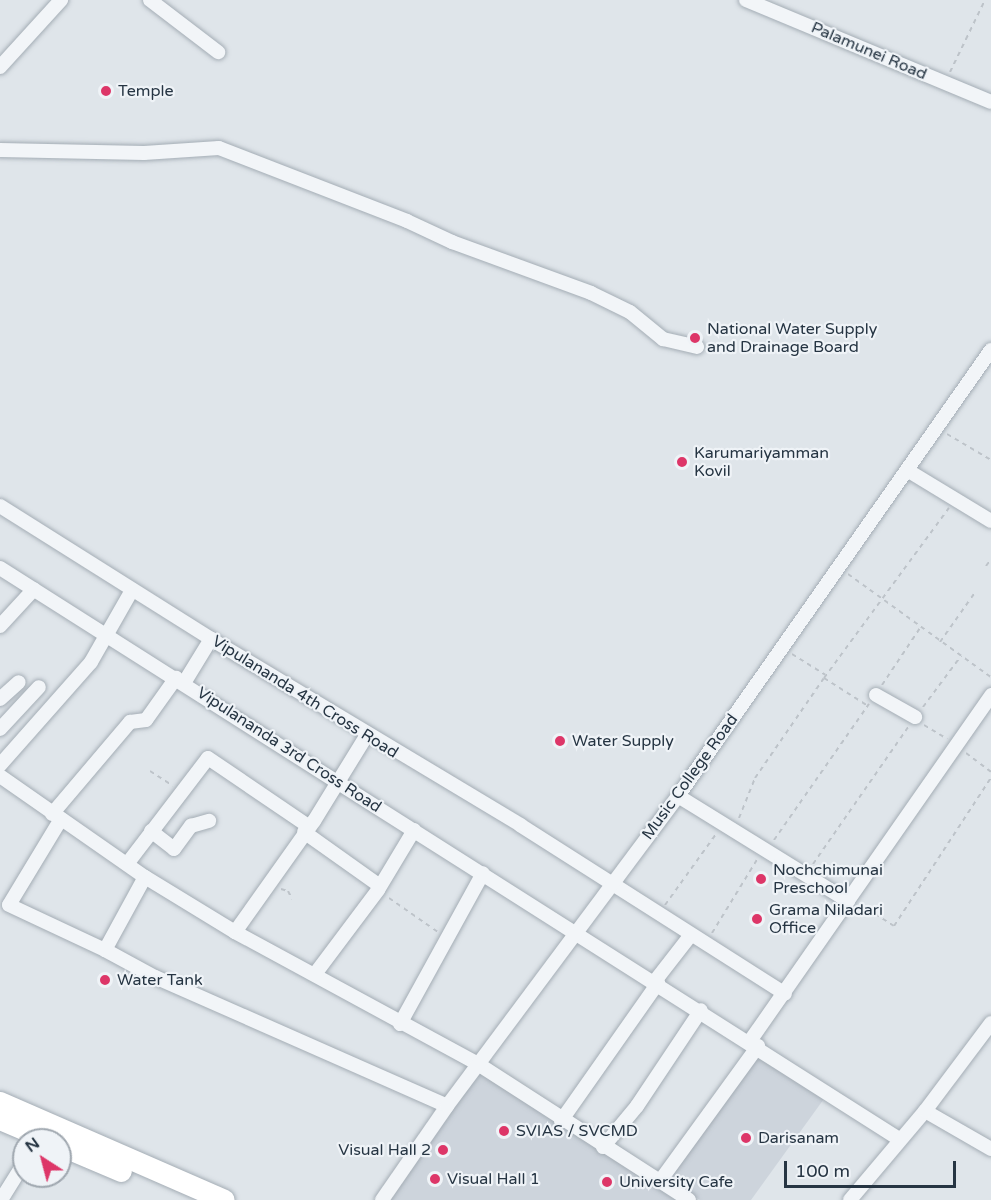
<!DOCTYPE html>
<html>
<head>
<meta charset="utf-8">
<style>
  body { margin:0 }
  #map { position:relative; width:991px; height:1200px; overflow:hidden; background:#dfe5ea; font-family:"Varela Round",sans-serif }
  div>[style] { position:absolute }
  .built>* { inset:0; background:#cdd4dc }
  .path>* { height:2px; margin-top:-1px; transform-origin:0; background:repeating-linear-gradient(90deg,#bdc3c9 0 4.5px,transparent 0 9px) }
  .roads { filter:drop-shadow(0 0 2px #a4adb5) drop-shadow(0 0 2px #a4adb5) }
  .minor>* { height:14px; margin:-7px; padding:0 7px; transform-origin:7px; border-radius:7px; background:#f2f5f8 }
  .highway>* { height:21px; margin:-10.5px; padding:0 10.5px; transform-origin:10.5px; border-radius:10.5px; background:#fff }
  .dots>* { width:16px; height:16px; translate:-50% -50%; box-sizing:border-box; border:3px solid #eff3f7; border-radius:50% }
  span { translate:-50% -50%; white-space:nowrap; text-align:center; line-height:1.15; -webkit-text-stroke:4.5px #eff3f7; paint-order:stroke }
  .street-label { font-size:16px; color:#263543 }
  .poi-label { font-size:16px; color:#263543 }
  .left { translate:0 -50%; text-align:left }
  .right { translate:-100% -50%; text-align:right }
  .north { position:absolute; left:12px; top:1128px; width:60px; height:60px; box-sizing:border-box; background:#eff3f7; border:2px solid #9fa7af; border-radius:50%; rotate:324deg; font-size:16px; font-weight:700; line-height:24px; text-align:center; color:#263543 }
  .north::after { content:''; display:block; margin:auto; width:21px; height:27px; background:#dd3668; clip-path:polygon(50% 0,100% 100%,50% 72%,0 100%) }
  .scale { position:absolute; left:784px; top:1161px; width:172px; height:27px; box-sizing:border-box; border:3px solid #263543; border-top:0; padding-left:8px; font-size:18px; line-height:21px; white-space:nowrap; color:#263543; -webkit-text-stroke:4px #eff3f7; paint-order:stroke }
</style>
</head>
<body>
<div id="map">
  <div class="built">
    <div style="clip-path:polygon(760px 1048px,826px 1096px,751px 1200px,700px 1200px,667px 1180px)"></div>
    <div style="clip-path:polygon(480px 1069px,547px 1116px,677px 1200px,388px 1200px)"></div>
  </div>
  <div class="path">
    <div style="left:950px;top:72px;width:80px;rotate:-64.1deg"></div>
    <div style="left:947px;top:434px;width:51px;rotate:30.6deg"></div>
    <div style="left:986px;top:566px;width:9px;rotate:-54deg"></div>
    <div style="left:848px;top:574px;width:176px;rotate:35.8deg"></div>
    <div style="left:940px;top:642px;width:62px;rotate:-54.8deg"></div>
    <div style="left:792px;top:654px;width:39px;rotate:32deg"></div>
    <div style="left:824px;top:678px;width:52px;rotate:32.5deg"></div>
    <div style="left:882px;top:685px;width:69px;rotate:-56.3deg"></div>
    <div style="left:923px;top:707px;width:64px;rotate:-53.3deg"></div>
    <div style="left:924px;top:725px;width:27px;rotate:31deg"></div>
    <div style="left:966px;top:753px;width:31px;rotate:37deg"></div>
    <div style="left:150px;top:771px;width:27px;rotate:33deg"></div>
    <div style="left:739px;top:818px;width:43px;rotate:-68.2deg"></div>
    <div style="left:755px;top:778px;width:121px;rotate:-55.4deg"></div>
    <div style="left:824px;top:678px;width:211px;rotate:-53.7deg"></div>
    <div style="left:774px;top:840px;width:166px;rotate:-55.1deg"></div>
    <div style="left:813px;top:864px;width:168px;rotate:-55.2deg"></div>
    <div style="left:281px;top:889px;width:7px;rotate:16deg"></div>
    <div style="left:288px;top:891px;width:9px;rotate:63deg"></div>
    <div style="left:389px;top:898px;width:60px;rotate:34.8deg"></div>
    <div style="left:860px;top:904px;width:40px;rotate:32.9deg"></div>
    <div style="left:894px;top:926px;width:177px;rotate:-56.8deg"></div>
    <div style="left:665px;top:905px;width:87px;rotate:-54.3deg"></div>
    <div style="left:712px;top:933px;width:88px;rotate:-58.5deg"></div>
  </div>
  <div class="roads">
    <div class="minor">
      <div style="left:150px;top:0;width:86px;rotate:37.4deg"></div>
      <div style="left:746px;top:0;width:265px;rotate:22.6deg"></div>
      <div style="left:0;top:67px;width:91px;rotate:-47.7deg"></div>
      <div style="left:0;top:150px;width:144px;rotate:1.2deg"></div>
      <div style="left:144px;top:153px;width:75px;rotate:-3.8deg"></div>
      <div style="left:219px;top:148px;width:202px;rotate:21.2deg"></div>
      <div style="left:407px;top:221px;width:50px;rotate:25deg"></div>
      <div style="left:452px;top:242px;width:148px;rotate:20.1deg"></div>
      <div style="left:591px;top:293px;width:43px;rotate:26deg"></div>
      <div style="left:630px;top:312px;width:43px;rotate:39.3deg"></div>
      <div style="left:663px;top:339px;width:35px;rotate:13deg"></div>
      <div style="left:907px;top:470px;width:98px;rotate:31.3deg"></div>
      <div style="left:0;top:506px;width:249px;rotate:32.2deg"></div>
      <div style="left:211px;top:639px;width:361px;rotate:31deg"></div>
      <div style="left:520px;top:825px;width:314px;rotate:32.5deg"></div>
      <div style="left:0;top:568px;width:1065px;rotate:32.42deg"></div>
      <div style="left:0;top:626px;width:50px;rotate:-47.4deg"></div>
      <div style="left:184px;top:683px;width:52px;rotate:-58.5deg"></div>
      <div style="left:876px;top:695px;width:45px;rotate:29.4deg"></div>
      <div style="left:0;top:699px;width:25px;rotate:-42deg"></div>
      <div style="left:0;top:729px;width:57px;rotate:-47.1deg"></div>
      <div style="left:0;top:765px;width:137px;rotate:-48.5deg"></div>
      <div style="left:91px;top:662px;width:83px;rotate:-60.3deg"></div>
      <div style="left:0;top:776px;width:177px;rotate:34.9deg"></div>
      <div style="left:145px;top:877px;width:105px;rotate:31.4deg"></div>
      <div style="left:235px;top:932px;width:277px;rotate:28.5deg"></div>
      <div style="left:478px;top:1064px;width:251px;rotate:32.8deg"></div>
      <div style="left:678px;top:796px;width:200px;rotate:31.7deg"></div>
      <div style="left:52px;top:814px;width:121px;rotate:-49.7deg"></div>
      <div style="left:130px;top:722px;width:16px;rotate:-7deg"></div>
      <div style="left:146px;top:720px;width:52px;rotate:-54.5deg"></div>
      <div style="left:61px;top:819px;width:100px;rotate:121.2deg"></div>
      <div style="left:9px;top:905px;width:106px;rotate:25.1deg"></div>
      <div style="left:105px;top:950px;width:83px;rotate:-61.3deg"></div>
      <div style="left:151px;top:831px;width:29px;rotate:38deg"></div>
      <div style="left:174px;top:849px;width:29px;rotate:-54deg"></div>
      <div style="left:191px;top:826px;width:19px;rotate:-16deg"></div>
      <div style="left:304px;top:832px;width:93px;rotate:35.4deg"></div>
      <div style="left:127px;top:864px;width:133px;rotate:-52.6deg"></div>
      <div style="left:208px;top:758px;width:121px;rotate:34.2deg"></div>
      <div style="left:235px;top:932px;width:136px;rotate:-54.6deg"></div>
      <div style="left:314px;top:821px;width:101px;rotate:-58.4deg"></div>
      <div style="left:105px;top:950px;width:57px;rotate:28.4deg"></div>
      <div style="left:155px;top:977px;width:319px;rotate:23.8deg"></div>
      <div style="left:315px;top:974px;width:105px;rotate:-53.1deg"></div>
      <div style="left:378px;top:890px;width:70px;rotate:-59deg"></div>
      <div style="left:655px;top:981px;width:57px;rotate:-52.1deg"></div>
      <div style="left:400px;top:1024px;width:172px;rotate:-61.2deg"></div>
      <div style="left:750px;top:1041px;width:422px;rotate:-55.1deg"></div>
      <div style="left:925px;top:1111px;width:76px;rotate:29.9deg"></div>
      <div style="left:561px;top:1121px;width:169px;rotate:-54.9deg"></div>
      <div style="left:603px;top:1147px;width:53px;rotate:-50.3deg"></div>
      <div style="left:637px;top:1106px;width:115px;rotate:-56.3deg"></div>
      <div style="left:660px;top:1181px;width:167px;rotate:-54deg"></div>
      <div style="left:1px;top:1200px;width:44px;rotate:-58.1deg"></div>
      <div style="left:382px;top:1200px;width:114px;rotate:-55.3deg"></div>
      <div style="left:447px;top:1106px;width:387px;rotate:-53.3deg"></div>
      <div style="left:678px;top:796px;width:545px;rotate:-54.94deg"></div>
      <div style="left:850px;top:1200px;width:116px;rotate:-49.9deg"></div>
      <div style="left:925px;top:1111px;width:110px;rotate:-53.1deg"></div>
    </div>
    <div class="highway">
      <div style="left:0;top:1102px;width:244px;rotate:23.6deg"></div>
      <div style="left:0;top:1119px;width:53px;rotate:23.2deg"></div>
      <div style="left:60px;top:1145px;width:66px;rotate:23.1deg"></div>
    </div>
  </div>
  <div class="dots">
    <div style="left:106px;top:91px;background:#dd3668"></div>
    <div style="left:695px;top:338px;background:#dd3668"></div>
    <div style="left:682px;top:462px;background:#dd3668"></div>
    <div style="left:560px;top:741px;background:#dd3668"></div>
    <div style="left:761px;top:879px;background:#dd3668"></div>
    <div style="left:757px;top:919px;background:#dd3668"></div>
    <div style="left:105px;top:980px;background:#dd3668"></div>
    <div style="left:504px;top:1131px;background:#dd3668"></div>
    <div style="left:746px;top:1138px;background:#dd3668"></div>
    <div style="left:443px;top:1150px;background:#dd3668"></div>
    <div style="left:435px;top:1179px;background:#dd3668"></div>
    <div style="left:607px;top:1182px;background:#dd3668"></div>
  </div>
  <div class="street-label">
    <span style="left:869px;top:51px;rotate:23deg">Palamunei Road</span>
    <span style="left:305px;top:697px;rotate:32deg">Vipulananda 4th Cross Road</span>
    <span style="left:289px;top:750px;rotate:33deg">Vipulananda 3rd Cross Road</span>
    <span style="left:690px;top:777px;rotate:-54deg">Music College Road</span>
  </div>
  <div class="poi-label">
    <span class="left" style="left:118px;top:91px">Temple</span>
    <span class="left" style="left:707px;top:338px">National Water Supply<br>and Drainage Board</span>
    <span class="left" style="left:694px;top:462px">Karumariyamman<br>Kovil</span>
    <span class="left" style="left:572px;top:741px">Water Supply</span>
    <span class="left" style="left:773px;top:879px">Nochchimunai<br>Preschool</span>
    <span class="left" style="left:769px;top:919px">Grama Niladari<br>Office</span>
    <span class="left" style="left:117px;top:980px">Water Tank</span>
    <span class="left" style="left:516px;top:1131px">SVIAS / SVCMD</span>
    <span class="left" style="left:758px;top:1138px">Darisanam</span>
    <span class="right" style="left:431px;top:1150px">Visual Hall 2</span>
    <span class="left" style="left:447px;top:1179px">Visual Hall 1</span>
    <span class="left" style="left:619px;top:1182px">University Cafe</span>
  </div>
  <div class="north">N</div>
  <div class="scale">100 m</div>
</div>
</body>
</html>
